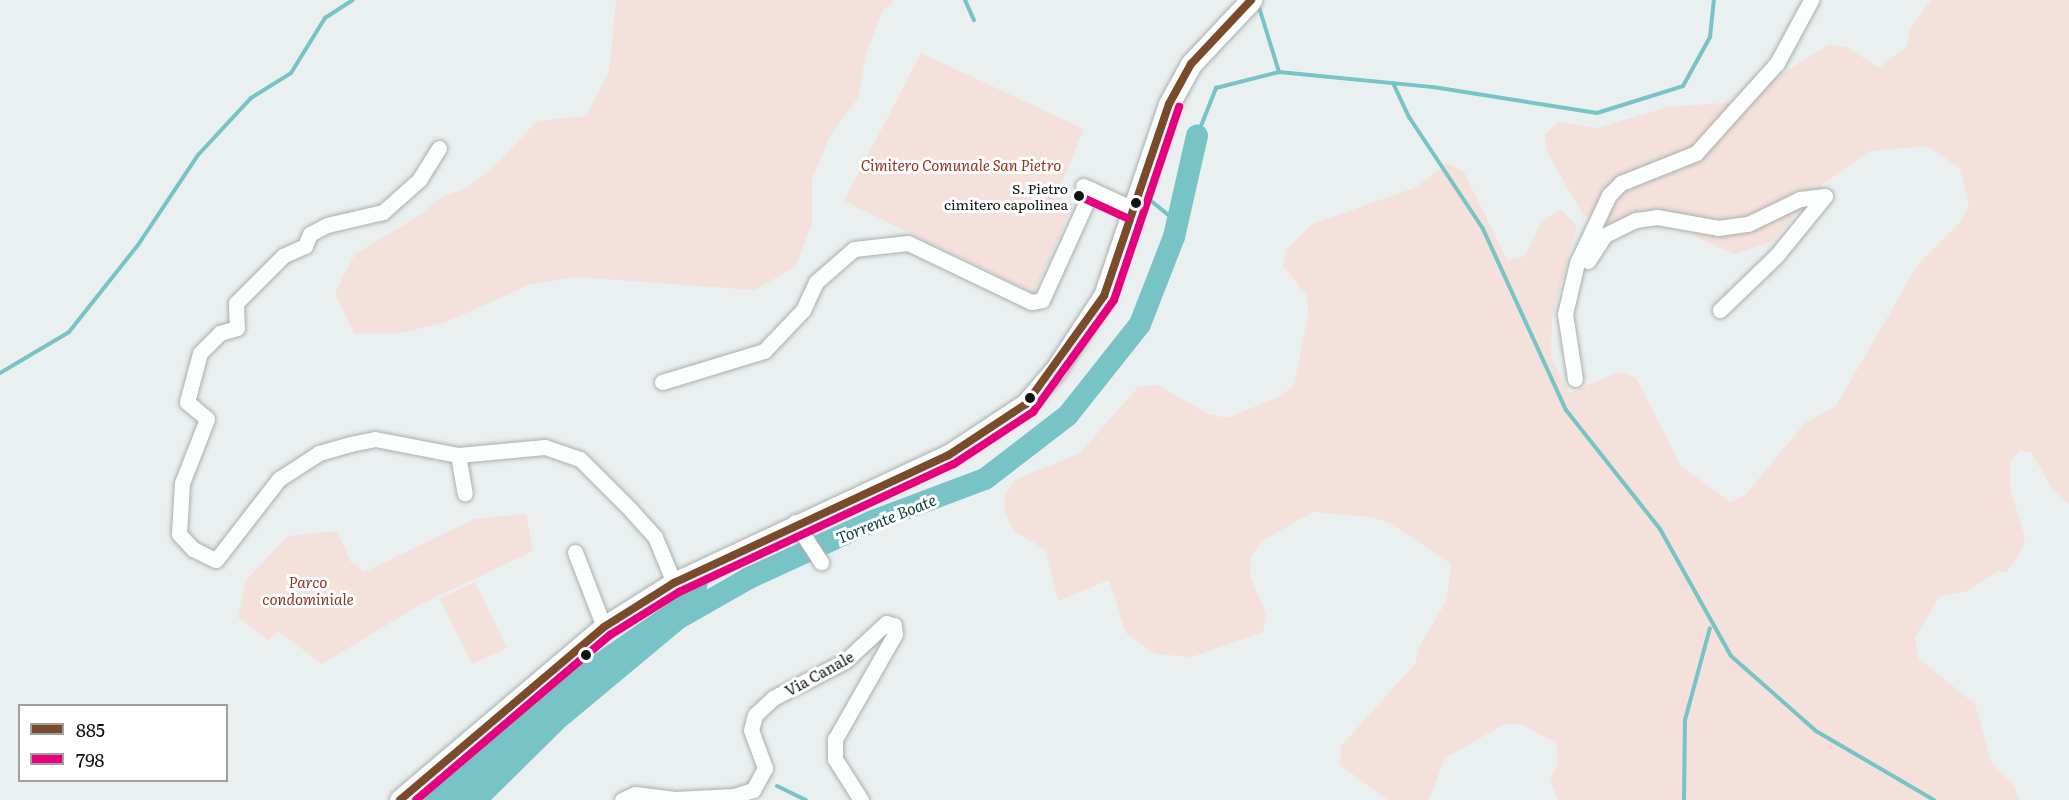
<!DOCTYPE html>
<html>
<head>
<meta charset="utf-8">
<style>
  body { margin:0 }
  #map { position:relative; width:2069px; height:800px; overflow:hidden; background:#eaf0f0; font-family:Literata,serif }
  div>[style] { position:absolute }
  .green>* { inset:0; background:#f4e1db }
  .water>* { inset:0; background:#77c3c6 }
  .stream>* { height:4px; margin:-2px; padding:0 2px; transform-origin:2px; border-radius:2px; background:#77c3c6 }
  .river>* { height:22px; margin:-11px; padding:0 11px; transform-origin:11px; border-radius:11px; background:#77c3c6 }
  .roads { filter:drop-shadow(0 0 2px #aaafaf) drop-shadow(0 0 2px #aaafaf) }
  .street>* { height:15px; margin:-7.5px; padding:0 7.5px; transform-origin:7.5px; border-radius:7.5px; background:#fcfdfd }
  .secondary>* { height:21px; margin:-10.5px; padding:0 10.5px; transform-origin:10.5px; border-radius:10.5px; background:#fcfdfd }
  .bus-1>* { height:8px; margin:-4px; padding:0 4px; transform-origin:4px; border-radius:4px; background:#7a4b2a }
  .bus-2>* { height:8px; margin:-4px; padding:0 4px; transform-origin:4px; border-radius:4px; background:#e5007d }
  .dots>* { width:16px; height:16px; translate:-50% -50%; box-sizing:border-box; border:3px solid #fff; border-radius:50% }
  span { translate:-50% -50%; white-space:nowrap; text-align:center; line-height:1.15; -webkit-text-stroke:6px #fff; paint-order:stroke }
  .bus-label { font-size:14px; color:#0e1313 }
  .right { translate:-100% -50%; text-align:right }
  .park-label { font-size:15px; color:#8f3621; font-style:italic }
  .street-label { font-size:15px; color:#0e1313 }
  .water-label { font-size:16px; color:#0c3d3f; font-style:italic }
  .legend { position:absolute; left:18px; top:704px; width:210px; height:78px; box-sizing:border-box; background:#fff; border:2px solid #9fa1a1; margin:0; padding:8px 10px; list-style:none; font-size:18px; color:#0e1313 }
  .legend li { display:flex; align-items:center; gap:12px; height:30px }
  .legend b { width:30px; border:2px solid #9fa1a1 }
</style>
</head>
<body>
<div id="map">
  <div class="green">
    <div style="clip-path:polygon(616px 0,894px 0,882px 12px,866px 54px,858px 98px,830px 136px,812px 179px,812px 224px,796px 266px,755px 290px,576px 277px,529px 285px,446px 322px,401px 333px,354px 334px,335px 293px,355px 254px,425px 212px,438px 199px,464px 189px,494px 167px,537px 121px,586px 116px,609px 72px)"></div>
    <div style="clip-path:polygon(1931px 0,2069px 0,2069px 504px,2053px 490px,2031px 452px,2019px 451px,2010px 462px,2010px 487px,2025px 538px,2022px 550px,2007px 572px,1998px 571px,1967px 591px,1939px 597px,1915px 638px,1919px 659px,1975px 704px,1991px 762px,2013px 784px,2019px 800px,1558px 800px,1550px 780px,1558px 763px,1556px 743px,1523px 725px,1505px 724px,1445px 758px,1429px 800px,1388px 800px,1340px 765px,1341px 746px,1415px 664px,1419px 647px,1447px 600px,1451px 564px,1390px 523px,1370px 517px,1313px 512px,1262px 541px,1251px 556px,1250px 576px,1266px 613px,1263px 632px,1192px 657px,1155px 654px,1126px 633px,1109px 580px,1058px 601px,1046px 550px,1014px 531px,1006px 515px,1004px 496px,1015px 480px,1080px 453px,1138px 387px,1157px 385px,1208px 414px,1227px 418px,1279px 397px,1294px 385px,1309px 313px,1306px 294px,1283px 266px,1287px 249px,1312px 224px,1417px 187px,1447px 163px,1464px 172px,1507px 260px,1525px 256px,1541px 223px,1560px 209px,1577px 226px,1552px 318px,1551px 358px,1570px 393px,1619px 372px,1636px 378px,1681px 466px,1730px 502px,1745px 495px,1804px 424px,1836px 406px,1919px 263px,1960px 222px,1969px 206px,1960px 168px,1927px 146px,1870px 151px,1823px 184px,1770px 243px,1734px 254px,1698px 238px,1671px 213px,1616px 224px,1583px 215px,1547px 152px,1545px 134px,1559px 122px,1597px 128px,1668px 107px,1723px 103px,1757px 90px,1828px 45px,1847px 47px,1879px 68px,1907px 46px,1910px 28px)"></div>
    <div style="clip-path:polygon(921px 53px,1084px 129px,1056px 197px,1073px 204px,1034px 293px,844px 201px)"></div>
    <div style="clip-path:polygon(526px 514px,533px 551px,421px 604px,322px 664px,278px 631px,269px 641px,238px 617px,246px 580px,288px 536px,337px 531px,351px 562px,364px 572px,475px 519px)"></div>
    <div style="clip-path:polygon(475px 582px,507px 648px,472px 664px,440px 599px)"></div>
  </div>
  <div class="water">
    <div style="clip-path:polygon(709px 575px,703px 612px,565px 727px,491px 800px,416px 800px,572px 670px)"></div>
  </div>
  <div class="stream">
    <div style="left:965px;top:0;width:22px;rotate:66deg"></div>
    <div style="left:1258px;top:4px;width:71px;rotate:72.8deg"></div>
    <div style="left:1393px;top:83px;width:38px;rotate:65deg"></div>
    <div style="left:1409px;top:117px;width:134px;rotate:56.5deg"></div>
    <div style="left:1483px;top:229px;width:199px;rotate:65.4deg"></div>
    <div style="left:1566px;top:410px;width:152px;rotate:51.7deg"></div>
    <div style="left:1660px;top:529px;width:145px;rotate:60.8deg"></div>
    <div style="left:1731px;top:656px;width:113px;rotate:41.4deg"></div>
    <div style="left:1816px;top:731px;width:137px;rotate:30.3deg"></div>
    <div style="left:1197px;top:136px;width:52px;rotate:-68.4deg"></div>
    <div style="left:1216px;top:88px;width:65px;rotate:-14.3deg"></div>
    <div style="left:1279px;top:72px;width:155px;rotate:5.6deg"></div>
    <div style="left:1433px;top:87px;width:166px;rotate:9deg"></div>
    <div style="left:1597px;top:113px;width:90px;rotate:-17.4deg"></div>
    <div style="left:1683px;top:86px;width:56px;rotate:-61.1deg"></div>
    <div style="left:1710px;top:37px;width:37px;rotate:-84deg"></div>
    <div style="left:1145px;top:196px;width:41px;rotate:39.1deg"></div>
    <div style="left:0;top:373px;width:80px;rotate:-30.7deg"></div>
    <div style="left:69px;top:332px;width:111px;rotate:-51.6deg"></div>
    <div style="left:138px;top:245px;width:108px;rotate:-56.3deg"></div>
    <div style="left:198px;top:155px;width:78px;rotate:-47.1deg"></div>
    <div style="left:251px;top:98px;width:47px;rotate:-32deg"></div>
    <div style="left:291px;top:73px;width:65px;rotate:-58.3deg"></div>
    <div style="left:325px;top:18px;width:33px;rotate:-33deg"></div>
    <div style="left:777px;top:786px;width:32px;rotate:26deg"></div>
    <div style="left:1684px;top:800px;width:80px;rotate:-89.3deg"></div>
    <div style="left:1685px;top:720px;width:95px;rotate:-74.8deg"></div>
  </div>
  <div class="river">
    <div style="left:679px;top:618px;width:81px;rotate:-29.7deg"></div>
    <div style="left:749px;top:578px;width:136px;rotate:-24.7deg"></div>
    <div style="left:873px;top:521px;width:120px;rotate:-20.6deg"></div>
    <div style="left:985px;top:479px;width:105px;rotate:-37.6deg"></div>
    <div style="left:1068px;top:415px;width:116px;rotate:-51.6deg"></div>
    <div style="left:1140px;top:324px;width:93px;rotate:-68.7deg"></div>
    <div style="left:1174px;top:237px;width:104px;rotate:-77.2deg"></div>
  </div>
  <div class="roads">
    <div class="street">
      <div style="left:439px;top:148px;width:36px;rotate:122deg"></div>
      <div style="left:420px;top:179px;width:50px;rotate:138.3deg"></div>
      <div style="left:383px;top:212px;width:57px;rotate:166.9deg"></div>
      <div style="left:327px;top:225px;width:19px;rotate:152deg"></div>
      <div style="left:310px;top:234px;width:13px;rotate:113deg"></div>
      <div style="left:305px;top:246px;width:24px;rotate:156deg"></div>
      <div style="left:283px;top:256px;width:66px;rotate:135deg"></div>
      <div style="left:236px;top:303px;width:25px;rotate:88deg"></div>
      <div style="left:237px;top:328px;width:18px;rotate:164deg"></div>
      <div style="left:220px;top:333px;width:28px;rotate:135deg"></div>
      <div style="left:200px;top:353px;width:51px;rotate:104.9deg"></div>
      <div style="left:187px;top:402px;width:26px;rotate:40deg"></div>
      <div style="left:207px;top:419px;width:69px;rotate:111.3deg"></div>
      <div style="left:182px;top:483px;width:51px;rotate:93.4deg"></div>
      <div style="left:179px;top:534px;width:21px;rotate:47deg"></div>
      <div style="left:193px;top:549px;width:25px;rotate:26deg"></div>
      <div style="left:216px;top:560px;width:103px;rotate:-52.1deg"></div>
      <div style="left:279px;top:479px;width:48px;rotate:-33deg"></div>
      <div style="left:319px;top:453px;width:32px;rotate:-16deg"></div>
      <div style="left:350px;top:444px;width:25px;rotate:-11deg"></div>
      <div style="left:375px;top:439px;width:85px;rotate:10.9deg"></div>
      <div style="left:458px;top:455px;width:87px;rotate:-5.3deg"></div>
      <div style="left:545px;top:447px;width:37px;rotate:19deg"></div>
      <div style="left:580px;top:459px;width:69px;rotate:45deg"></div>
      <div style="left:629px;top:508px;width:39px;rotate:48deg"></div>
      <div style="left:655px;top:537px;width:50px;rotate:67.6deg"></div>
      <div style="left:1083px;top:186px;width:53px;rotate:24.6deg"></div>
      <div style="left:1588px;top:261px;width:31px;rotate:-57deg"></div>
      <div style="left:1605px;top:235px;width:34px;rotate:-26deg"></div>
      <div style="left:1636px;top:220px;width:21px;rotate:-8deg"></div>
      <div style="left:1657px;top:217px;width:62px;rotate:10.2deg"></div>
      <div style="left:1718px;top:228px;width:30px;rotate:-8deg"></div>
      <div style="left:1748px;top:224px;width:58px;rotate:-25.7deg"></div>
      <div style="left:1800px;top:199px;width:25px;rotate:-7deg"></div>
      <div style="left:1825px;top:196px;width:77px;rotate:129.2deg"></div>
      <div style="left:1776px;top:256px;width:78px;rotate:136deg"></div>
      <div style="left:1575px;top:379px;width:66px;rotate:-98.7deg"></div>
      <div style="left:1565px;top:314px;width:52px;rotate:-76.8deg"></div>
      <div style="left:1577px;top:263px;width:75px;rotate:-64.8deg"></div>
      <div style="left:1609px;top:195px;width:17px;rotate:-45deg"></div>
      <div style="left:1621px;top:183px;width:81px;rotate:-21.8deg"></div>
      <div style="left:1696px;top:153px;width:121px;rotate:-48deg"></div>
      <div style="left:1777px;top:63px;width:72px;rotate:-61.6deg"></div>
      <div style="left:662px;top:382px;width:107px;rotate:-16.9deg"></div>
      <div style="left:764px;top:351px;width:57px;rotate:-46.4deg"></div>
      <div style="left:803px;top:310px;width:31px;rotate:-65deg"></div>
      <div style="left:816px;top:282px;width:50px;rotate:-41deg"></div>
      <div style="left:854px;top:249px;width:54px;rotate:-6.3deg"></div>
      <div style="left:908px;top:243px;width:136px;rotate:25.6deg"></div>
      <div style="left:1031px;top:302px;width:11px;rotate:-10deg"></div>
      <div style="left:1042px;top:300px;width:121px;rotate:-65.6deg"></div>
      <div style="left:458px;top:455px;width:39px;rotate:80deg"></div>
      <div style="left:795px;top:522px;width:48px;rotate:57deg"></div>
      <div style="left:575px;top:552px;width:80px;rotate:68.9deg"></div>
      <div style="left:622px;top:800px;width:14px;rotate:-25deg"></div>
      <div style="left:635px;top:794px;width:40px;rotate:7.1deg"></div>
      <div style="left:675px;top:799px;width:59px;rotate:-2.9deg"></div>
      <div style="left:734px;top:796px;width:20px;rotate:-18deg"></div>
      <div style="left:753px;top:790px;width:25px;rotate:-61deg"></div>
      <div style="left:765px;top:768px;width:40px;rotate:-110.2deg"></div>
      <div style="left:751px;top:730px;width:16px;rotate:-75deg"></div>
      <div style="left:755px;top:715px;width:25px;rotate:-43deg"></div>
      <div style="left:773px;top:698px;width:81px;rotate:-27.2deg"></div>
      <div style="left:845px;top:661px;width:56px;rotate:-42.8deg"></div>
      <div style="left:886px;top:623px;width:8px;rotate:14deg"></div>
      <div style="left:894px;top:625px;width:9px;rotate:84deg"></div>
      <div style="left:895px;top:634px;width:121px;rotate:119.7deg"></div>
      <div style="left:835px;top:739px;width:20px;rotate:90deg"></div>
      <div style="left:835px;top:759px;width:49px;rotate:57.6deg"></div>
    </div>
    <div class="secondary">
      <div style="left:400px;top:800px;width:267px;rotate:-40.3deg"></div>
      <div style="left:604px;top:627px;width:83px;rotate:-32.2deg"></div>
      <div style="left:674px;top:583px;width:303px;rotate:-25deg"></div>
      <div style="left:949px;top:455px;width:92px;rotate:-33.5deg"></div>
      <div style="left:1026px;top:404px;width:46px;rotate:-49.4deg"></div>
      <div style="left:1056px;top:369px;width:87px;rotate:-56.7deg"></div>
      <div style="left:1104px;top:296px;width:203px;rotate:-71.3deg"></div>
      <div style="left:1169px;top:104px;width:46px;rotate:-61.2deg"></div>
      <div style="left:1191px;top:64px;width:88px;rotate:-46.8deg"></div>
    </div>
  </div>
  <div class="bus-1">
    <div style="left:400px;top:800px;width:267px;rotate:-40.3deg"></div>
    <div style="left:604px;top:627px;width:83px;rotate:-32.2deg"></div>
    <div style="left:674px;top:583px;width:303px;rotate:-25deg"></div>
    <div style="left:949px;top:455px;width:92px;rotate:-33.5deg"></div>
    <div style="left:1026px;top:404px;width:133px;rotate:-54.2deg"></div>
    <div style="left:1104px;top:296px;width:203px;rotate:-71.3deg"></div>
    <div style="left:1169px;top:104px;width:46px;rotate:-61.2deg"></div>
    <div style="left:1191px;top:64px;width:88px;rotate:-46.8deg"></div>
  </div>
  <div class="bus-2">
    <div style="left:1079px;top:196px;width:53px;rotate:24.6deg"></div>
    <div style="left:416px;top:800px;width:255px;rotate:-40.4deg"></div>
    <div style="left:610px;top:635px;width:81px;rotate:-31.9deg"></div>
    <div style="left:679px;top:592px;width:303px;rotate:-25deg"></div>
    <div style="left:954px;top:464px;width:95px;rotate:-33.4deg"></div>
    <div style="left:1033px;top:412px;width:138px;rotate:-54.1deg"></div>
    <div style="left:1114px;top:300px;width:204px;rotate:-71.4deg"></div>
  </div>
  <div class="dots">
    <div style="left:1079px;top:196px;background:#0e1313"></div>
    <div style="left:1136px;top:203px;background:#0e1313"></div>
    <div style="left:1030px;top:398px;background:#0e1313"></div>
    <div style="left:586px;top:655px;background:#0e1313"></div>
  </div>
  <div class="bus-label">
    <span class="right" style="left:1068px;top:196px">S. Pietro<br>cimitero capolinea</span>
  </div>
  <div class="park-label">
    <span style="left:961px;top:165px">Cimitero Comunale San Pietro</span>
    <span style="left:308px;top:590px">Parco<br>condominiale</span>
  </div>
  <div class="street-label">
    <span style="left:819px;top:673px;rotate:-29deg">Via Canale</span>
  </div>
  <div class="water-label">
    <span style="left:886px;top:518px;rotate:-22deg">Torrente Boate</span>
  </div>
  <ul class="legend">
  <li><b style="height:8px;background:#7a4b2a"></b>885</li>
  <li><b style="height:8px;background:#e5007d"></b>798</li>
  </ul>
</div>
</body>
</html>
